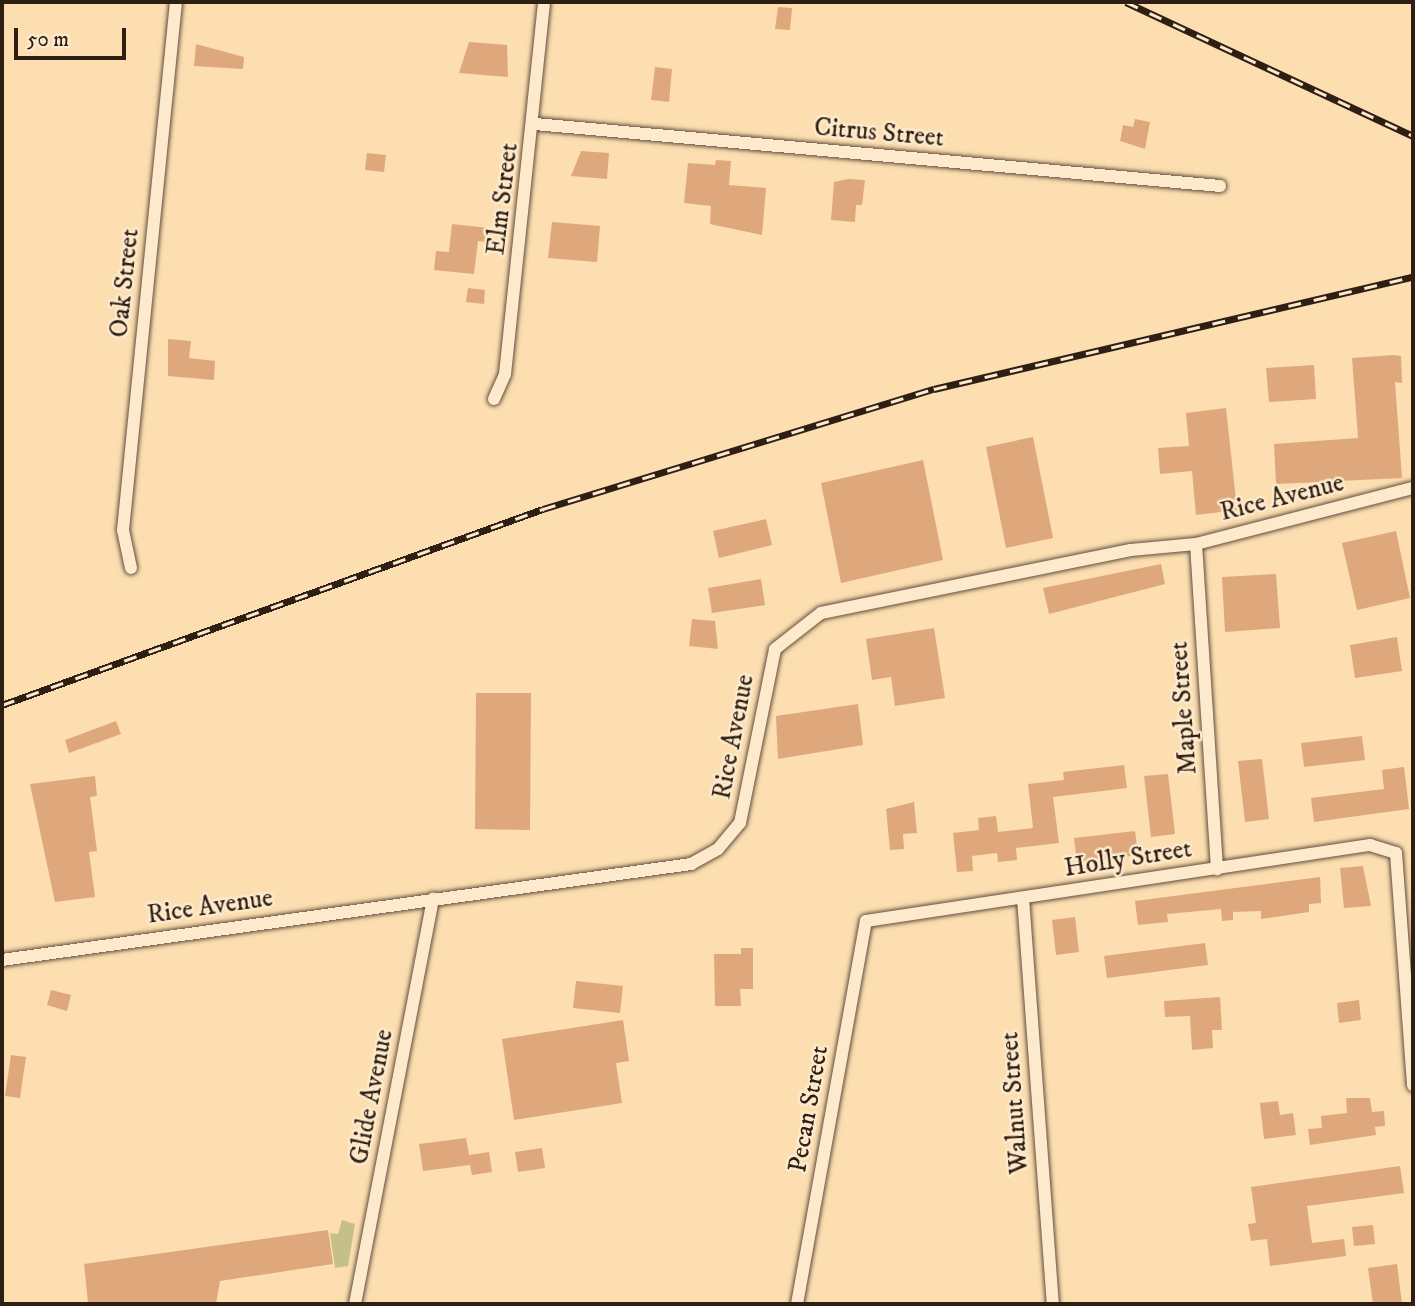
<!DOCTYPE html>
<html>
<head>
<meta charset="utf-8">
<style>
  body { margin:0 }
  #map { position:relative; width:1415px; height:1306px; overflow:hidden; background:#fcdeb1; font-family:"IM FELL DW Pica",serif }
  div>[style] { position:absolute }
  .green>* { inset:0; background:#c4c088 }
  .building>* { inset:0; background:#dfa87c }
  .roads { filter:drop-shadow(0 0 2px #624e3b) drop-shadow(0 0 2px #624e3b) }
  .minor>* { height:12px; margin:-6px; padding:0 6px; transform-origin:6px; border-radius:6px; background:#fdeacc }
  .rail>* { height:7px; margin-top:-3.5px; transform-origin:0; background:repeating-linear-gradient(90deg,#fdeacc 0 13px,#2f1e14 0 26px); box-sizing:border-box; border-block:2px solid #2f1e14 }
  span { translate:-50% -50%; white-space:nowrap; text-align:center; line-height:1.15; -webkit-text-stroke:5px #fdeacc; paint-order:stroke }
  .street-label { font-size:26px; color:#2f1e14 }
  .frame { position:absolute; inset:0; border:4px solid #2f1e14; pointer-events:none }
  .scale { position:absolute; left:14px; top:28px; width:112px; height:32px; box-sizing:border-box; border:4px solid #2f1e14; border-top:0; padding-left:9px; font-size:21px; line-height:24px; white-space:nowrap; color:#2f1e14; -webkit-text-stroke:5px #fdeacc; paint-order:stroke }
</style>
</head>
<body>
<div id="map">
  <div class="green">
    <div style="clip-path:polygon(342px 1220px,355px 1224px,348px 1266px,335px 1268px,330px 1233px,338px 1234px)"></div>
  </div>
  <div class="building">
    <div style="clip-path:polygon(778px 7px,792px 8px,790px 30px,775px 29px)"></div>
    <div style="clip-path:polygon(469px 42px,507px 45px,508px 77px,459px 73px)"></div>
    <div style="clip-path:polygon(196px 44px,244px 57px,243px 69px,194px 66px)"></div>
    <div style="clip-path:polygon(655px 67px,672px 69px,669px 102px,651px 100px)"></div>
    <div style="clip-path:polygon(1135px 119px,1150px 122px,1145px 149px,1120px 141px,1123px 125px,1133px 127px)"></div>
    <div style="clip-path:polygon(581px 151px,609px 153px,607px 179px,571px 176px)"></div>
    <div style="clip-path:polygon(367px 153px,386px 155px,384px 172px,365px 170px)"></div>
    <div style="clip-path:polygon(716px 160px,731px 161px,729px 185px,766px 188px,762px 235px,710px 224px,711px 206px,684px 203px,688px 163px,715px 165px)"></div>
    <div style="clip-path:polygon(848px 179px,865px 180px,862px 205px,856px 205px,855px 222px,831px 220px,834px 182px)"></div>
    <div style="clip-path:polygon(552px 222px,600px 226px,597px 262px,548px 258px)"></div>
    <div style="clip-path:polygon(452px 224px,489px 228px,488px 242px,478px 241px,474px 274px,434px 270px,436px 251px,449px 252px)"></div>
    <div style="clip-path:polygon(468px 288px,485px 290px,484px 304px,466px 302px)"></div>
    <div style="clip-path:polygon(168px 339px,191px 341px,189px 358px,215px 361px,214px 380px,168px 376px)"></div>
    <div style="clip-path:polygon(1393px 355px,1401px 356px,1402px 383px,1395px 382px,1402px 478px,1276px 484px,1274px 444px,1358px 438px,1352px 358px)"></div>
    <div style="clip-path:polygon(1314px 365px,1316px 399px,1269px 402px,1266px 368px)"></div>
    <div style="clip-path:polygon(1226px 408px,1237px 510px,1196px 515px,1192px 471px,1160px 474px,1158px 448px,1189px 446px,1186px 413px)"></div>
    <div style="clip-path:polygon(1033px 437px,1053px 538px,1006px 548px,986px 447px)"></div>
    <div style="clip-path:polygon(923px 460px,943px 560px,841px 583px,821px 483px)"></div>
    <div style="clip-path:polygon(766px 519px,772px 545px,719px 558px,713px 531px)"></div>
    <div style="clip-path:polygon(1396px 531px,1410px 598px,1357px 610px,1342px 543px)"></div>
    <div style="clip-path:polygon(1161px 564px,1165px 584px,1049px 614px,1043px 588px)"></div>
    <div style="clip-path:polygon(1276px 574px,1280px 628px,1225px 632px,1222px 577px)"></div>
    <div style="clip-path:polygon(761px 579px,765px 605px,712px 613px,708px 588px)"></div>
    <div style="clip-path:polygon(692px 619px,715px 621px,718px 649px,689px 646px)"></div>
    <div style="clip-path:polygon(934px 628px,945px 698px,895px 706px,891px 677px,872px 680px,866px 639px)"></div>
    <div style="clip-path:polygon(1397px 637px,1402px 671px,1355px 678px,1350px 645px)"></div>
    <div style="clip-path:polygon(476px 693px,531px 693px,530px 830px,475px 829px)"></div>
    <div style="clip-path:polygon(858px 704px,863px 745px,778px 759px,776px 716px)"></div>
    <div style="clip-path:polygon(116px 721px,121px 734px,69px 753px,65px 740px)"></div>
    <div style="clip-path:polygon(1362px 736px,1365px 760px,1304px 767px,1301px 743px)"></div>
    <div style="clip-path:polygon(1262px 759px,1269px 819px,1245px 822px,1238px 761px)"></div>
    <div style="clip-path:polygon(1124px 765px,1127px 788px,1053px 797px,1059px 843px,1016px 848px,1017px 860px,998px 862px,997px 853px,972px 856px,973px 871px,957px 872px,953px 833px,979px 830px,978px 818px,996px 816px,998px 832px,1033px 828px,1028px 784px,1064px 780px,1063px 772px)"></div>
    <div style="clip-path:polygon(1404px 767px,1409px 809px,1314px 822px,1311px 798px,1384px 789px,1382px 770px)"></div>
    <div style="clip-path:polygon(1168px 774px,1175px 834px,1151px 837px,1144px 776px)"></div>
    <div style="clip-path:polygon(95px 776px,97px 796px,90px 797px,97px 851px,89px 852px,95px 897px,55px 902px,30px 784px)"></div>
    <div style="clip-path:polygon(914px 802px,917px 833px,903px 834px,904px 849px,890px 850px,886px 809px)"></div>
    <div style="clip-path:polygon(1135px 831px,1138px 855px,1077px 862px,1074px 838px)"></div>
    <div style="clip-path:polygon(1363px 866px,1371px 906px,1344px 908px,1340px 868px)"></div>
    <div style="clip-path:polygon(1320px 877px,1321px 903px,1309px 904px,1309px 912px,1261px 919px,1261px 911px,1233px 912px,1233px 920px,1222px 921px,1221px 909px,1167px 914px,1168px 922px,1138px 925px,1135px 901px)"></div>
    <div style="clip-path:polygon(1075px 917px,1079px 952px,1056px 955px,1052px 920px)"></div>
    <div style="clip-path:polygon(1205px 943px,1208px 965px,1107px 978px,1104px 956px)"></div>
    <div style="clip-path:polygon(741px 948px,753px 948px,753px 989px,740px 989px,741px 1006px,715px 1006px,714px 954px,741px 954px)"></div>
    <div style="clip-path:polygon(576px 981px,623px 986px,620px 1013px,573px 1008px)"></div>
    <div style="clip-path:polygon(51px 990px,71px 995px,67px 1011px,47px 1005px)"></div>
    <div style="clip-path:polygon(1220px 997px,1222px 1030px,1212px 1030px,1213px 1048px,1192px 1050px,1190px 1016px,1165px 1017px,1164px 1001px)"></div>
    <div style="clip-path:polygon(1359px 1000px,1361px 1020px,1339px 1023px,1337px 1003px)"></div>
    <div style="clip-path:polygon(623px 1020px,629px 1061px,616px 1063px,622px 1103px,514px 1120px,502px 1039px)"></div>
    <div style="clip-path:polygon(11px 1055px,26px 1057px,20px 1098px,5px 1096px)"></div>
    <div style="clip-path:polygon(1346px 1098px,1370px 1098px,1372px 1112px,1384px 1111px,1385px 1126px,1375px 1127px,1376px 1135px,1310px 1145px,1308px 1129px,1322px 1128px,1321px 1116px,1347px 1113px)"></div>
    <div style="clip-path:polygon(1278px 1101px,1280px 1115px,1293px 1113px,1296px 1135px,1264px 1139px,1260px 1103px)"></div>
    <div style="clip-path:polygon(466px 1138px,469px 1155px,489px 1152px,492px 1172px,472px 1175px,470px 1165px,423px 1171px,419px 1144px)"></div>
    <div style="clip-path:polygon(542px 1148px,545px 1168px,518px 1172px,515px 1152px)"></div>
    <div style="clip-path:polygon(1400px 1166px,1404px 1193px,1307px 1206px,1312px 1243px,1344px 1239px,1346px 1256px,1270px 1266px,1267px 1239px,1251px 1241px,1248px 1224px,1256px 1223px,1251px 1187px)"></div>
    <div style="clip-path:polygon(1373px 1225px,1375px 1244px,1354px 1246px,1352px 1227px)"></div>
    <div style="clip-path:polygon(328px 1230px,333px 1264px,220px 1281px,216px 1304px,88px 1303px,84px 1264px)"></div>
    <div style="clip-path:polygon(1397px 1264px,1402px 1304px,1373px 1304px,1368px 1268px)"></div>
  </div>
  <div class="roads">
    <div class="minor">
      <div style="left:535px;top:124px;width:688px;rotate:5.17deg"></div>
      <div style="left:494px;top:399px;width:27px;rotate:-66deg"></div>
      <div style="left:505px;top:374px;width:374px;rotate:-84deg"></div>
      <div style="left:1196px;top:544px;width:326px;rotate:86.3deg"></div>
      <div style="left:131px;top:568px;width:39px;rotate:-102deg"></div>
      <div style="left:123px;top:530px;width:531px;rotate:-84.27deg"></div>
      <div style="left:1023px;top:898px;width:407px;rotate:85.8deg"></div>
      <div style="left:2px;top:960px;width:696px;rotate:-7.93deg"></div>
      <div style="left:691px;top:864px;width:31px;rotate:-29deg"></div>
      <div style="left:718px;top:849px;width:34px;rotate:-50deg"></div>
      <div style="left:740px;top:823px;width:177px;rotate:-78.6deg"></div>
      <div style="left:775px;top:649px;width:58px;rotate:-38deg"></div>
      <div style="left:821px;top:613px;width:316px;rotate:-11.5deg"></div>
      <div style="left:1131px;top:550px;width:65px;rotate:-5.3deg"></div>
      <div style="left:1196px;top:544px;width:224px;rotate:-14.5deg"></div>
      <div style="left:355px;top:1304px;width:413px;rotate:-79.1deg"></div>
      <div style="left:797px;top:1304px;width:389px;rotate:-79.8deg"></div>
      <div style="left:866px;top:921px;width:510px;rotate:-8.58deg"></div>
      <div style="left:1370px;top:845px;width:27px;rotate:17deg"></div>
      <div style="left:1396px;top:853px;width:233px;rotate:85.8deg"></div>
    </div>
  </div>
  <div class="rail">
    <div style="left:1126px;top:2px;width:317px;rotate:25deg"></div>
    <div style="left:2px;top:705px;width:575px;rotate:-19.92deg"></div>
    <div style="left:543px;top:509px;width:409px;rotate:-17.1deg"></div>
    <div style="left:934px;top:389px;width:492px;rotate:-13.2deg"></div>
  </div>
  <div class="street-label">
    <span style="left:879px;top:133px;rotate:5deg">Citrus Street</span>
    <span style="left:503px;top:199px;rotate:-83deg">Elm Street</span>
    <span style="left:125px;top:283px;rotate:-84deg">Oak Street</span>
    <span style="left:1282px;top:498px;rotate:-14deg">Rice Avenue</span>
    <span style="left:1184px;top:708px;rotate:-94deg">Maple Street</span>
    <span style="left:734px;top:737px;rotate:-79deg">Rice Avenue</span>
    <span style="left:1128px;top:859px;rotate:-9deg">Holly Street</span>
    <span style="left:210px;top:907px;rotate:-8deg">Rice Avenue</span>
    <span style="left:372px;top:1097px;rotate:-79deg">Glide Avenue</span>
    <span style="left:1015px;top:1103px;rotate:-94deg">Walnut Street</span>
    <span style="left:809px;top:1109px;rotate:-80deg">Pecan Street</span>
  </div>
  <div class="frame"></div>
  <div class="scale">50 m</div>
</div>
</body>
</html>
